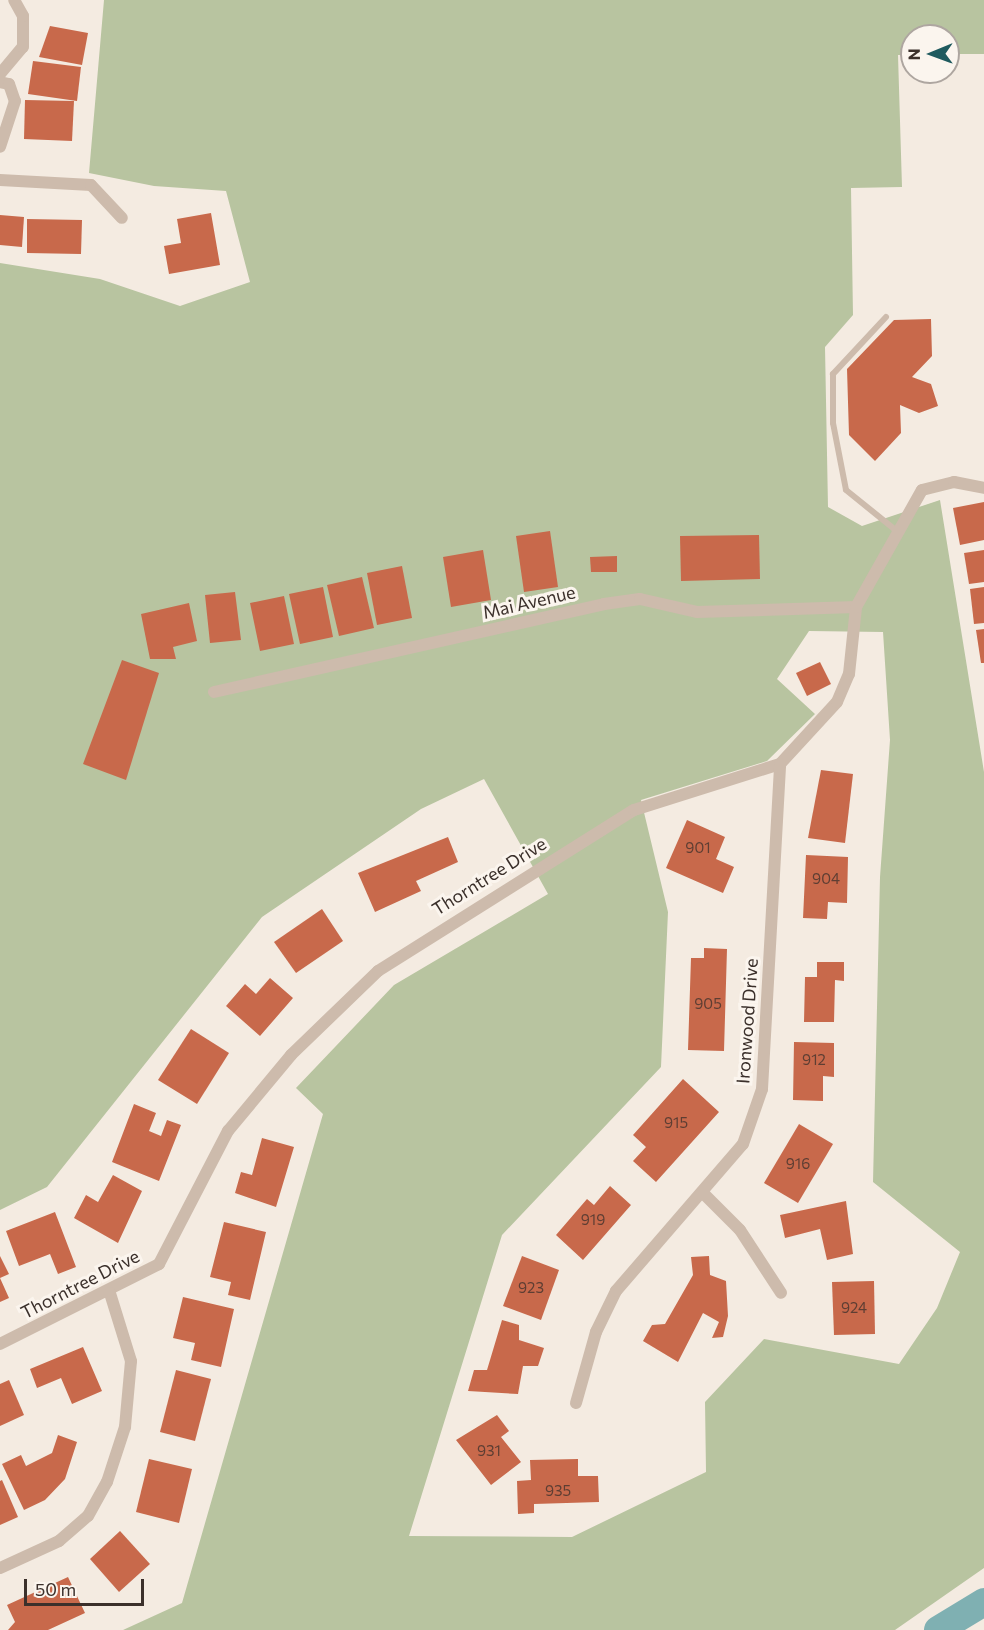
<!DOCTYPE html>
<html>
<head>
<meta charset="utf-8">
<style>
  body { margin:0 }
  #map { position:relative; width:984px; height:1630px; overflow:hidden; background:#f4ebe1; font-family:Commissioner,sans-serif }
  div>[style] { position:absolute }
  .green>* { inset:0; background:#b8c4a0 }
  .river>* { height:28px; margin:-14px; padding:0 14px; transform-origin:14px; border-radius:14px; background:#7fb0b2 }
  .building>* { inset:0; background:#c8694b }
  .lane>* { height:6px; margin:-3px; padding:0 3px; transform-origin:3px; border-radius:3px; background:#cdbbac }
  .street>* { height:12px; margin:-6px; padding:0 6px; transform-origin:6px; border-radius:6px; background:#cdbbac }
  span { translate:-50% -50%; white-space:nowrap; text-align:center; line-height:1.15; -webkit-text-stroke:6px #fbf5ee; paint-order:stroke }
  .number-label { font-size:15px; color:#5e3e33 }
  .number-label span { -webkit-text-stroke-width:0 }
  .street-label { font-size:18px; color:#3b302b }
  .north { position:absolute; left:900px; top:24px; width:60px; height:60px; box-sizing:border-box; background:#fbf5ee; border:2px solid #aea6a0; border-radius:50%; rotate:269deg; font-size:16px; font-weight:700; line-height:24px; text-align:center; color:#3b302b }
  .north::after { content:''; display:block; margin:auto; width:21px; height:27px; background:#1f5a5e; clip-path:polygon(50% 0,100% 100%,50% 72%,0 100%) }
  .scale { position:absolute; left:24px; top:1579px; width:120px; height:27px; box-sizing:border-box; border:3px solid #3b302b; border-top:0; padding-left:8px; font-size:18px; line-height:21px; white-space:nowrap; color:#3b302b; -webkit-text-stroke:4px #fbf5ee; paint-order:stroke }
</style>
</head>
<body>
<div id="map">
  <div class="green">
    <div style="clip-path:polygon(evenodd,104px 0,984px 0,984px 54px,948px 54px,948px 36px,912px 36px,912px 55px,898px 55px,902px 187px,851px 188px,853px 315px,825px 347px,828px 507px,862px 526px,940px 500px,984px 772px,984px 1568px,895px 1630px,123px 1630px,182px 1603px,323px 1114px,296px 1088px,394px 985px,548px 894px,484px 779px,421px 809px,262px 917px,47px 1187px,0 1210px,0 263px,100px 279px,180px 306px,250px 282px,226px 191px,154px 186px,89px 173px,104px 0,809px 631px,883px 632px,890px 740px,880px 877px,873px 1182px,960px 1252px,937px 1308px,899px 1364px,764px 1339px,705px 1402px,706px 1472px,572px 1537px,409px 1536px,502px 1235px,661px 1067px,668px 912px,641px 800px,767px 761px,815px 714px,777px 679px,809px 631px)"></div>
  </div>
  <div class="river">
    <div style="left:938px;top:1630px;width:54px;rotate:-31.3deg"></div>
  </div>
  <div class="building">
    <div style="clip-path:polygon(50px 26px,88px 33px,82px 65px,39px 57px)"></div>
    <div style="clip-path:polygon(33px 61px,81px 67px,77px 101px,28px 94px)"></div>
    <div style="clip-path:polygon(25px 100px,74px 101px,72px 141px,24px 139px)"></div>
    <div style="clip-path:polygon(211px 213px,220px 265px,169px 274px,164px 246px,181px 243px,177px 219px)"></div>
    <div style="clip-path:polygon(0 215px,24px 217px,22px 247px,0 245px)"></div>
    <div style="clip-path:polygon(27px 219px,82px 220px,81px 254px,27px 253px)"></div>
    <div style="clip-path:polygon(931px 319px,932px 356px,912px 377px,931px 384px,938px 406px,919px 413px,900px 405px,901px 433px,875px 461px,849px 435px,847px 369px,894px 320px)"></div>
    <div style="clip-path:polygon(984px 502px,984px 540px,960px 545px,953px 508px)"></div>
    <div style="clip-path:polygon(550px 531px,558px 587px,524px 592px,516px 536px)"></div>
    <div style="clip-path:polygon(759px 535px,760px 579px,681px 581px,680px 536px)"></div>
    <div style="clip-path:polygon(483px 550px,491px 600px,451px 607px,443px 557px)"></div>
    <div style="clip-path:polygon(984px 550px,984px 582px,969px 584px,964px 553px)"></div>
    <div style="clip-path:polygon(617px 556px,617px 572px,591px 572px,590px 557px)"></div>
    <div style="clip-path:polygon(402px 566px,412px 618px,377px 625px,367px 573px)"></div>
    <div style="clip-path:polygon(362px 577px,374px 628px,339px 636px,327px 585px)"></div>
    <div style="clip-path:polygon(323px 587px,333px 637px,300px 644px,289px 594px)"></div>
    <div style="clip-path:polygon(984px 587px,984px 623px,974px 624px,970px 589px)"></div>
    <div style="clip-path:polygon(235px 592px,241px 640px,210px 643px,205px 595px)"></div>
    <div style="clip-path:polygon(284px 596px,294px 644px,260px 651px,250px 603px)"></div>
    <div style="clip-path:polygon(189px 603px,197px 641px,173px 647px,176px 659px,150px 659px,141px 614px)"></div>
    <div style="clip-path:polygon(984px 629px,984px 663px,981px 663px,976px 630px)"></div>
    <div style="clip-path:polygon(122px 660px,159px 673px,126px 780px,83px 764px)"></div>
    <div style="clip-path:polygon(820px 662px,831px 684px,807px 696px,796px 673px)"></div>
    <div style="clip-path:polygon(821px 770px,853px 774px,845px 843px,808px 838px)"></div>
    <div style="clip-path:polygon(687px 820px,725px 837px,716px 859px,734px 867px,723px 893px,666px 868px)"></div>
    <div style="clip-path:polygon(448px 837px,458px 862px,416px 881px,421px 891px,375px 912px,358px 873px)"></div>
    <div style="clip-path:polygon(806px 855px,848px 857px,847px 903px,828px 902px,827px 919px,803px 918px)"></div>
    <div style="clip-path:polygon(322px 909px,343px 941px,296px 973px,274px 942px)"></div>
    <div style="clip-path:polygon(704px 948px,727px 949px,724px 1051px,688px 1050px,691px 958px,704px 958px)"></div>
    <div style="clip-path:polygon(817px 962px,844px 962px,844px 981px,835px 980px,834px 1022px,804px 1022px,805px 977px,817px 977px)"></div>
    <div style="clip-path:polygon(270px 978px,293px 998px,260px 1036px,226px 1006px,245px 984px,256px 994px)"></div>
    <div style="clip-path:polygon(191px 1029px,229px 1053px,197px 1104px,158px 1080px)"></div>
    <div style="clip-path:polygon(794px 1042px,834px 1043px,834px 1077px,823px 1076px,823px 1101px,793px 1100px)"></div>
    <div style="clip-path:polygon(683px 1079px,719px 1112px,656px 1182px,633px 1161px,646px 1147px,633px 1135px)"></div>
    <div style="clip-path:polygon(134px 1104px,156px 1113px,149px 1131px,161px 1136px,167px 1120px,181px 1125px,159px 1181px,112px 1162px)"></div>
    <div style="clip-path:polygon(799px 1124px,833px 1144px,798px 1203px,764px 1183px)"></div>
    <div style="clip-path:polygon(262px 1138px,294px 1147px,276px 1207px,235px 1193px,241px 1172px,252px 1175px)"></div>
    <div style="clip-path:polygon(113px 1175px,142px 1191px,118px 1243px,74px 1218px,86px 1195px,98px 1202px)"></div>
    <div style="clip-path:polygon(610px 1186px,631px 1205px,583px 1260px,556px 1235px,587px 1199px,594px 1205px)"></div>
    <div style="clip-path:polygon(846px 1201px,853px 1254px,827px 1260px,820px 1229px,785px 1238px,780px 1215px)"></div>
    <div style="clip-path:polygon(55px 1212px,76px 1267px,58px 1274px,50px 1254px,19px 1266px,6px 1231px)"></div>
    <div style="clip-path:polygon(224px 1222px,266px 1232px,250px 1300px,228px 1295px,231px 1282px,210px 1277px)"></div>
    <div style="clip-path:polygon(0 1256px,9px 1274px,0 1278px,9px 1298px,0 1302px)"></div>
    <div style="clip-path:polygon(522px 1256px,559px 1270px,541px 1320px,503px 1306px)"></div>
    <div style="clip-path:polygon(709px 1256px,710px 1275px,726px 1281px,728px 1316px,723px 1337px,712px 1338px,719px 1322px,703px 1313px,678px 1362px,643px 1341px,652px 1325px,665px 1324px,693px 1275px,691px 1257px)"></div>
    <div style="clip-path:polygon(874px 1281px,875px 1334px,834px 1335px,832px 1282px)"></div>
    <div style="clip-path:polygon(183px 1297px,234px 1309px,221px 1367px,191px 1360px,195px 1343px,173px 1338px)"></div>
    <div style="clip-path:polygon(502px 1320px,519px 1325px,519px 1340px,544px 1348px,538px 1366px,523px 1366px,518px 1394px,468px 1391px,474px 1370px,487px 1370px)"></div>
    <div style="clip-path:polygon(83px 1347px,102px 1391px,72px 1404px,61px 1378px,37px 1388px,30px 1369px)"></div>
    <div style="clip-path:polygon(176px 1370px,211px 1379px,195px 1441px,160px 1432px)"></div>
    <div style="clip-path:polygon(9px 1380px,24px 1415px,0 1426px,0 1384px)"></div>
    <div style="clip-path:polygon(497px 1415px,509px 1431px,501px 1437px,521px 1462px,491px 1485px,456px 1440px)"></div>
    <div style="clip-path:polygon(58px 1435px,77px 1442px,65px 1479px,45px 1500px,24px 1510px,2px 1464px,21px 1455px,26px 1466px,52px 1453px)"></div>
    <div style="clip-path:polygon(149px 1459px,192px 1469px,179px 1523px,136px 1512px)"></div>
    <div style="clip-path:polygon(578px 1459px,578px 1476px,598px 1476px,599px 1502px,534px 1504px,534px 1513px,518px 1514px,517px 1481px,531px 1480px,530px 1460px)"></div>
    <div style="clip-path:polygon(2px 1480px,18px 1517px,0 1525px,0 1481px)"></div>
    <div style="clip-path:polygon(120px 1531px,150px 1564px,119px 1592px,90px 1559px)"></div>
    <div style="clip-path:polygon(68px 1577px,85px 1613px,48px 1630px,8px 1630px,15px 1622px,7px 1605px)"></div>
  </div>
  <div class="lane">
    <div style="left:886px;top:317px;width:78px;rotate:132.9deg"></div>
    <div style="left:833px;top:374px;width:49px;rotate:90deg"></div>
    <div style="left:833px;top:423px;width:68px;rotate:79deg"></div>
    <div style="left:846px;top:490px;width:67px;rotate:38.9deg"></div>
  </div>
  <div class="street">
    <div style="left:0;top:74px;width:35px;rotate:-50deg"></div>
    <div style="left:23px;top:47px;width:31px;rotate:-90deg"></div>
    <div style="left:23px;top:16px;width:18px;rotate:-119deg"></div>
    <div style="left:0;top:82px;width:9px;rotate:13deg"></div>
    <div style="left:9px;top:84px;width:18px;rotate:71deg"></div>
    <div style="left:15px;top:101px;width:48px;rotate:108.1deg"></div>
    <div style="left:0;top:180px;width:91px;rotate:3.1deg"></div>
    <div style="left:91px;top:185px;width:45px;rotate:46.8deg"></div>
    <div style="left:214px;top:692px;width:400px;rotate:-12.7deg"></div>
    <div style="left:604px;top:604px;width:36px;rotate:-8deg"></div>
    <div style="left:640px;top:599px;width:58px;rotate:12.8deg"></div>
    <div style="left:697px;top:612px;width:159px;rotate:-1.8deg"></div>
    <div style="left:703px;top:1193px;width:52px;rotate:45deg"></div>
    <div style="left:740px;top:1230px;width:75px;rotate:56.9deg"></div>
    <div style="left:0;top:1344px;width:178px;rotate:-26.7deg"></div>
    <div style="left:159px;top:1264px;width:150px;rotate:-62.6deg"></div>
    <div style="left:228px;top:1131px;width:99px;rotate:-50.3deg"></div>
    <div style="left:291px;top:1055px;width:121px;rotate:-44deg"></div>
    <div style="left:378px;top:971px;width:302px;rotate:-32.2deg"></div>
    <div style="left:634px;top:810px;width:153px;rotate:-17.5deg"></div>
    <div style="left:780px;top:764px;width:84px;rotate:-47.4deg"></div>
    <div style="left:837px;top:702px;width:30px;rotate:-67deg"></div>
    <div style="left:849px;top:674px;width:67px;rotate:-84deg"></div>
    <div style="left:856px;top:607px;width:134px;rotate:-60.6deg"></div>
    <div style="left:922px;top:490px;width:33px;rotate:-14deg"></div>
    <div style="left:954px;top:482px;width:31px;rotate:11deg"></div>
    <div style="left:576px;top:1403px;width:74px;rotate:-74.3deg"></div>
    <div style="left:596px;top:1332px;width:46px;rotate:-64deg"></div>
    <div style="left:616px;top:1291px;width:194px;rotate:-49.2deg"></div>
    <div style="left:743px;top:1144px;width:58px;rotate:-70.9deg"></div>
    <div style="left:762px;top:1089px;width:325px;rotate:-86.8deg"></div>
    <div style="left:0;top:1568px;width:65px;rotate:-24.6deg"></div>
    <div style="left:59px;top:1541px;width:38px;rotate:-41deg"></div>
    <div style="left:88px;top:1516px;width:39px;rotate:-61deg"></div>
    <div style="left:107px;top:1482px;width:58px;rotate:-71.9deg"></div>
    <div style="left:125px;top:1427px;width:66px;rotate:-84.8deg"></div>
    <div style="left:131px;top:1361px;width:71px;rotate:-107.2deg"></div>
  </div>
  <div class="number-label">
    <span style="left:698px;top:848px">901</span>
    <span style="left:826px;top:879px">904</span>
    <span style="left:708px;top:1004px">905</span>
    <span style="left:814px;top:1060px">912</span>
    <span style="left:676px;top:1123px">915</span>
    <span style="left:798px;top:1164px">916</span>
    <span style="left:593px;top:1220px">919</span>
    <span style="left:531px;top:1288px">923</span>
    <span style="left:854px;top:1308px">924</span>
    <span style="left:489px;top:1451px">931</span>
    <span style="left:558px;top:1491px">935</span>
  </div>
  <div class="street-label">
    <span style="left:529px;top:602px;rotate:-13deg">Mai Avenue</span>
    <span style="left:489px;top:876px;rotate:-32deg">Thorntree Drive</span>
    <span style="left:747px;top:1021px;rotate:-86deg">Ironwood Drive</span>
    <span style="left:80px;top:1284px;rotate:-27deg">Thorntree Drive</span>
  </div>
  <div class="north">N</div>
  <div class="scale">50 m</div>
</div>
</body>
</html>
